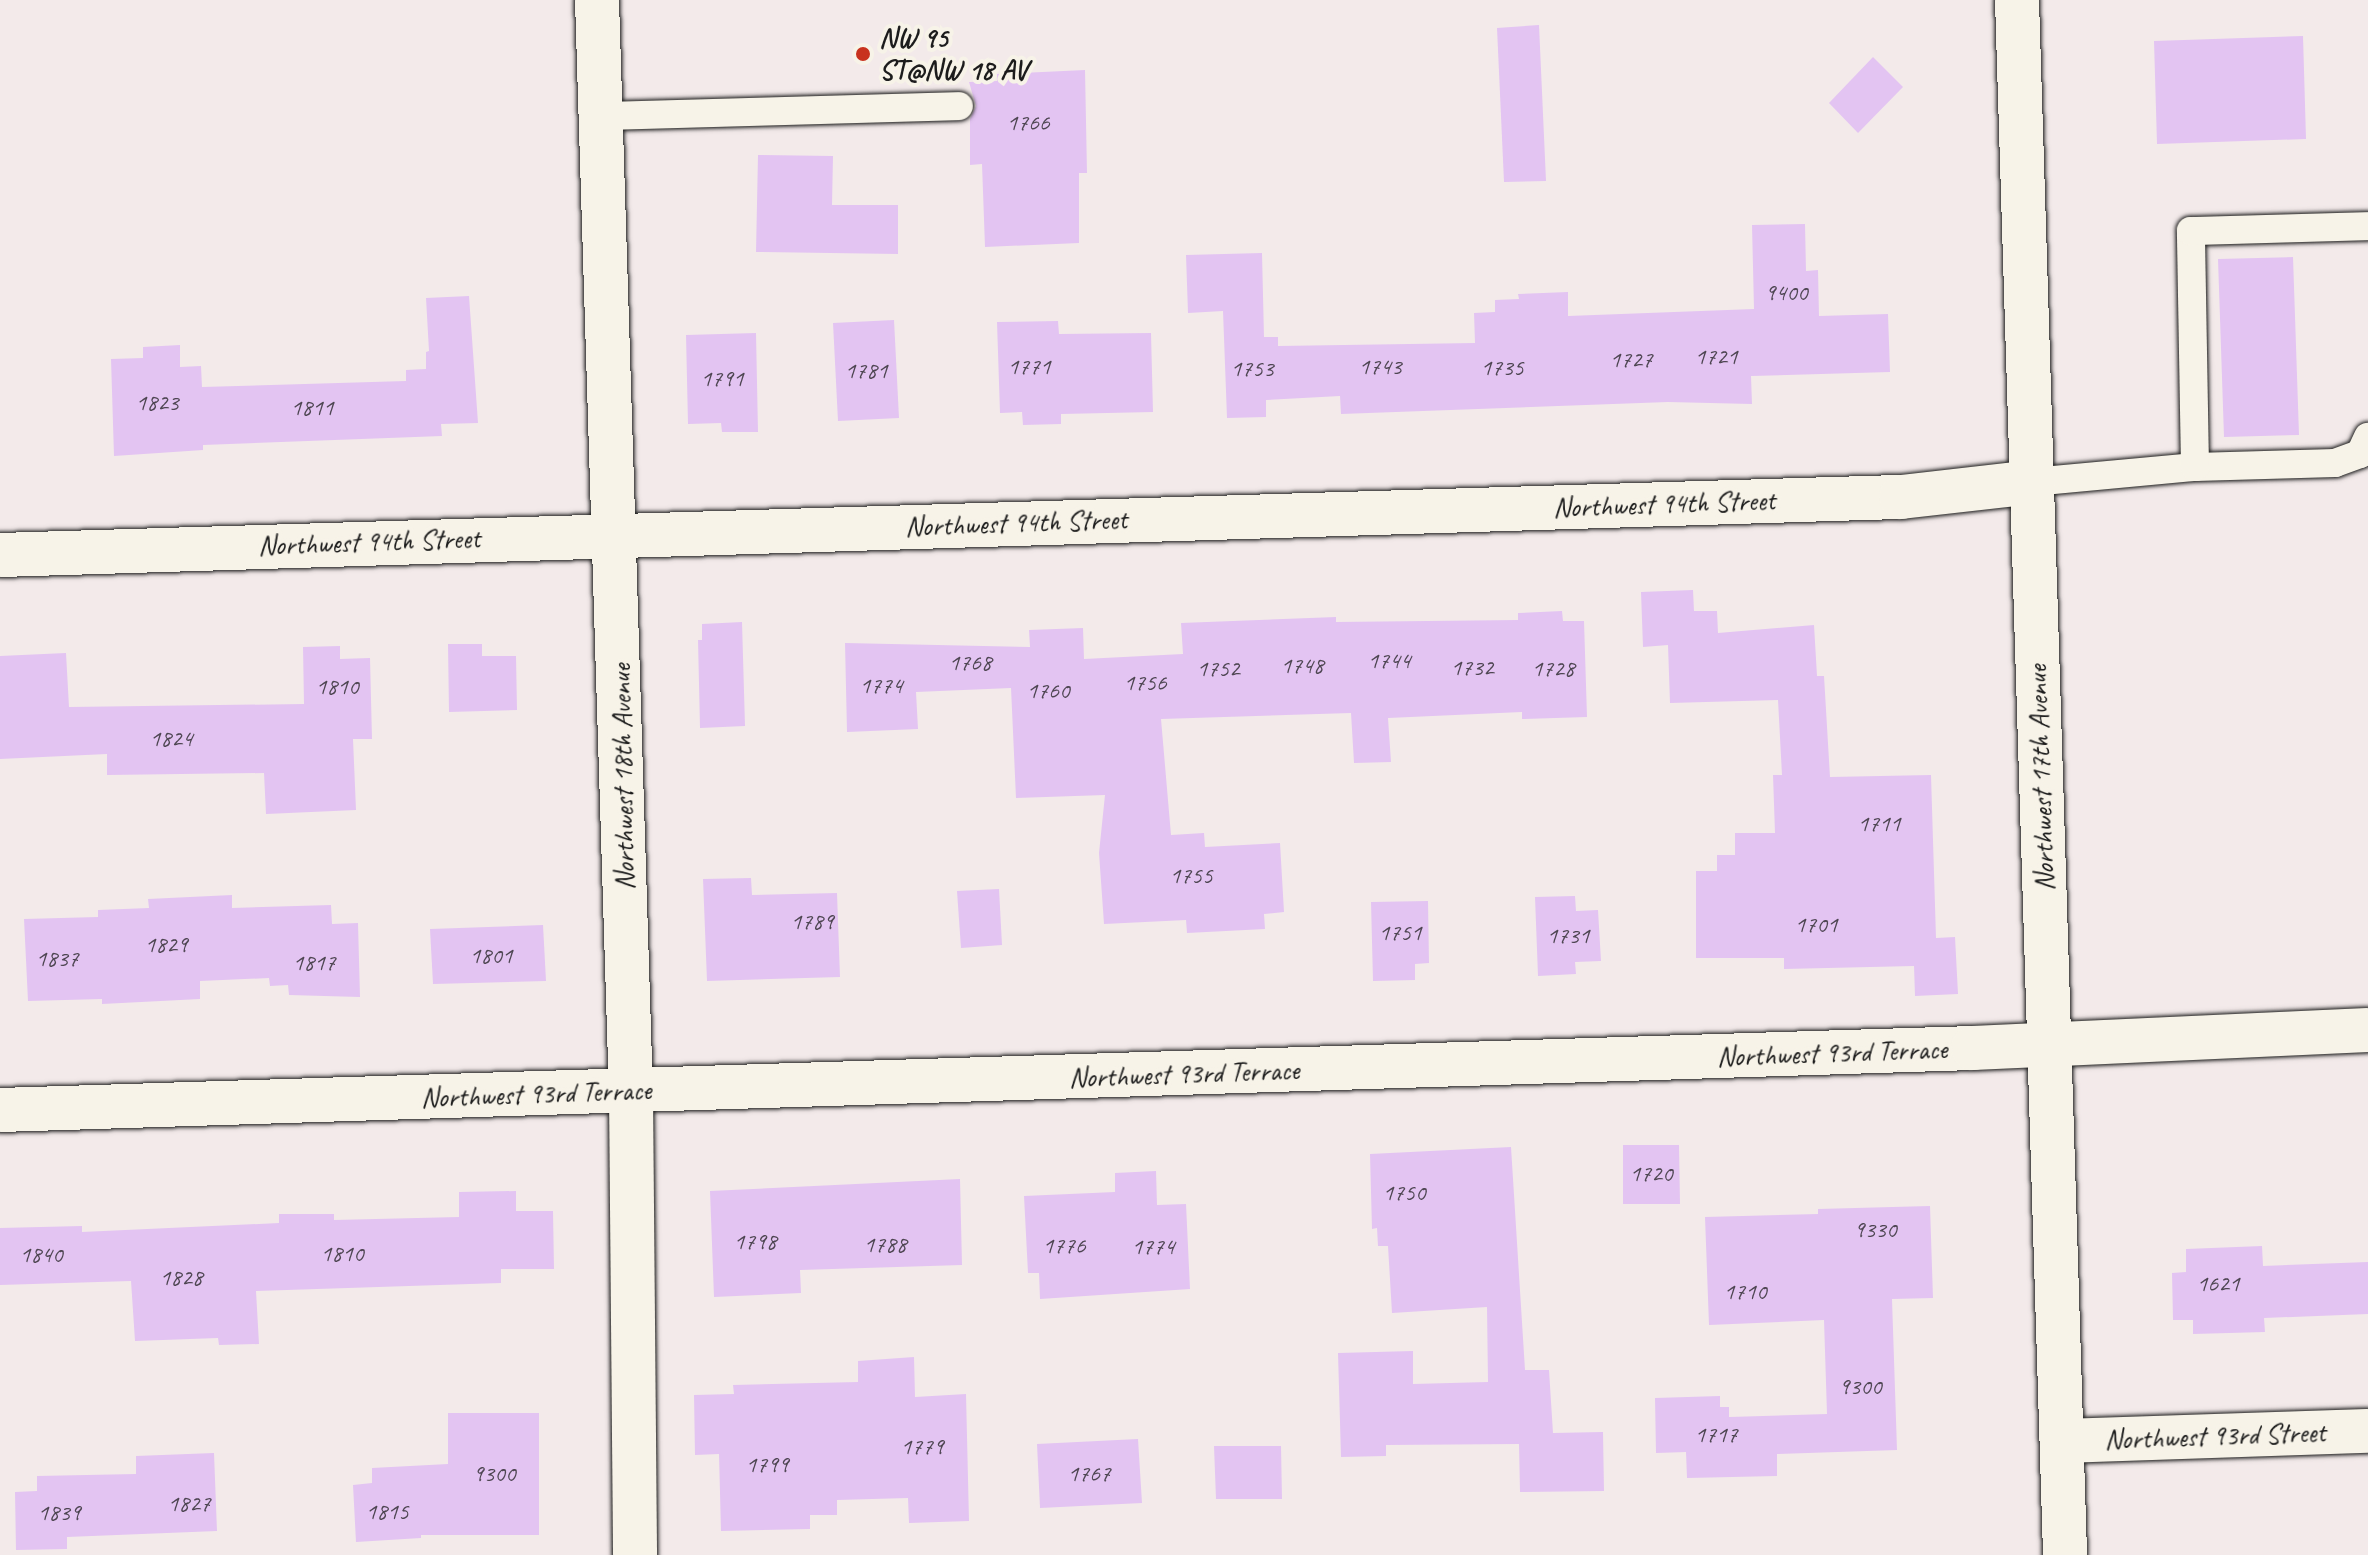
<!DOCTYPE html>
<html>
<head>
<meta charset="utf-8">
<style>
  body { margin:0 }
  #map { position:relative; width:2368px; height:1555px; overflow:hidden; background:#f3eaea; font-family:Caveat,sans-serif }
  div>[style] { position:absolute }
  .building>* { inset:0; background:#e3c4f2 }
  .roads { filter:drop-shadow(0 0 2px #1c1c1c) drop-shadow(0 0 2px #1c1c1c) }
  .service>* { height:28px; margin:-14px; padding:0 14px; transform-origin:14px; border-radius:14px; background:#f7f3e8 }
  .minor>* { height:44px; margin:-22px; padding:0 22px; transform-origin:22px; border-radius:22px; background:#f7f3e8 }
  .secondary>* { height:44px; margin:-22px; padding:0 22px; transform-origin:22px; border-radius:22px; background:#f7f3e8 }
  .dots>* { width:22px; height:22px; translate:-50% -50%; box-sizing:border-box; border:4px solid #f7f3e8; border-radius:50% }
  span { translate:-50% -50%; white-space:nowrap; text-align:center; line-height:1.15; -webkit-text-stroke:8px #f7f3e8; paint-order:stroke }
  .number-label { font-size:24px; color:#4e4652 }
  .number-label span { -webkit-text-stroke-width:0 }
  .poi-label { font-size:28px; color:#1c1c1c; font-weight:700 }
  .left { translate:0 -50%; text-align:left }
  .street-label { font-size:28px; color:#1c1c1c }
</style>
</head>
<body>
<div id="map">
  <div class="building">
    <div style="clip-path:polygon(1539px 25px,1546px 181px,1504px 182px,1497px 28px)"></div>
    <div style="clip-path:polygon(2303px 36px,2306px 139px,2157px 144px,2154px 41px)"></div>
    <div style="clip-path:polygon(1873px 57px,1903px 87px,1858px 133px,1829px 103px)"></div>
    <div style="clip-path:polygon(1085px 70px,1087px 173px,1079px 173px,1079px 243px,985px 247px,982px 164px,970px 165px,970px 119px,976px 106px,969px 82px,997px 81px,997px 74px)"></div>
    <div style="clip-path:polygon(758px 155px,833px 156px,832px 205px,898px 205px,898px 254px,756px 252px)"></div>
    <div style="clip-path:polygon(1805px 224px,1806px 271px,1818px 270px,1819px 316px,1888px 314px,1890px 372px,1751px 376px,1752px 404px,1668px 402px,1341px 414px,1340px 396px,1266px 400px,1266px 417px,1227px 418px,1223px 311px,1188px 313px,1186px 255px,1262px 253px,1264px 337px,1278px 337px,1278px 346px,1475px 343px,1474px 313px,1495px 312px,1495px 300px,1519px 299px,1518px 294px,1568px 292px,1568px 316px,1754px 309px,1752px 225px)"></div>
    <div style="clip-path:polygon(2293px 257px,2299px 435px,2224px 437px,2218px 259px)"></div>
    <div style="clip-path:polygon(469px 296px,478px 423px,441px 424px,442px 436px,203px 445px,203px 450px,114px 456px,111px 359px,143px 358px,143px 347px,180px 345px,180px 367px,201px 366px,202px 387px,406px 381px,406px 370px,426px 369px,426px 352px,429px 351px,426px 298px)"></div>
    <div style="clip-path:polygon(894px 320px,899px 418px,838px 421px,833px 323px)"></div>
    <div style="clip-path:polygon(1058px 321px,1059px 334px,1151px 333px,1153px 412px,1061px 414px,1061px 424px,1023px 425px,1022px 412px,1000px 413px,997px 322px)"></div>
    <div style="clip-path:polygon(756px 333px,758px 432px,722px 432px,721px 423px,688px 424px,686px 335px)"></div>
    <div style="clip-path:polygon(1693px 590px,1694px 611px,1717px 611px,1718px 633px,1814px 625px,1817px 676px,1824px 676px,1830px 777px,1931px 775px,1936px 938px,1955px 937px,1958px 994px,1915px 996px,1914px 966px,1784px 969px,1784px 958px,1696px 958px,1696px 871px,1717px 871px,1717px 855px,1735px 855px,1735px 833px,1775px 833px,1773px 775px,1782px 775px,1778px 700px,1670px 703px,1668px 645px,1643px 647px,1641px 592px)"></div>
    <div style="clip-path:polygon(1562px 611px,1563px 621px,1584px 621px,1587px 717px,1522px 719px,1522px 712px,1388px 718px,1391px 762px,1354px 763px,1351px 713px,1161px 719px,1171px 835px,1204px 833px,1205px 847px,1280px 843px,1284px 912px,1264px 914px,1265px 929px,1187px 933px,1186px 920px,1104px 924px,1099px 853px,1105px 795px,1016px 798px,1011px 688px,916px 692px,918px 729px,847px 732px,845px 643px,1030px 647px,1029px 630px,1083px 628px,1084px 659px,1183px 654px,1181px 623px,1336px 617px,1336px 622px,1518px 620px,1518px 613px)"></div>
    <div style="clip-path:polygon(742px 622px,745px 726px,700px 728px,698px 640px,702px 640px,702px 624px)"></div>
    <div style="clip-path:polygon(448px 644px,482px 644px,482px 656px,516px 656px,517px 710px,449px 712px)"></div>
    <div style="clip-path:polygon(340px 646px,340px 659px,370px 658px,372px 739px,353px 739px,356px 810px,266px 814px,264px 773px,107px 775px,107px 754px,0 759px,0 656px,66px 653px,69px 707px,304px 704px,303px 647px)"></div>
    <div style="clip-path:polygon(751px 878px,752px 895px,837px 893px,840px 977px,707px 981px,703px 879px)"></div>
    <div style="clip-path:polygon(999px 889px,1002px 945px,961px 948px,957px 891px)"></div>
    <div style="clip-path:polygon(232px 895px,232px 908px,331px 905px,332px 924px,358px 923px,360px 997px,289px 995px,288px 985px,270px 986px,269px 978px,200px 981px,200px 999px,102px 1004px,102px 999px,28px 1001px,24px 919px,98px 917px,98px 910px,149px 908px,148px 899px)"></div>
    <div style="clip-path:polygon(1575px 896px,1576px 911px,1598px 910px,1601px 961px,1575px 962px,1576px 974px,1538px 976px,1535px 897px)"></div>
    <div style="clip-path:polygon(1428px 901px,1429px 963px,1415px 964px,1415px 980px,1373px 981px,1371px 902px)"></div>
    <div style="clip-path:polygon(543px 925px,546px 981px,433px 984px,430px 929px)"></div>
    <div style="clip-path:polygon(1623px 1145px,1679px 1145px,1680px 1204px,1623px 1204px)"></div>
    <div style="clip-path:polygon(1511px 1147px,1525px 1370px,1549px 1370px,1553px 1433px,1603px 1432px,1604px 1491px,1520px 1492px,1519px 1444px,1386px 1445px,1386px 1456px,1341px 1457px,1338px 1353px,1413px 1351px,1413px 1384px,1488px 1382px,1487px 1307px,1392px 1313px,1388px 1246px,1378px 1246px,1377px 1228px,1372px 1229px,1370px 1154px)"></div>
    <div style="clip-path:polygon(1156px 1171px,1157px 1205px,1186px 1204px,1190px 1289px,1040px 1299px,1039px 1273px,1028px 1273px,1024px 1196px,1115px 1192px,1115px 1173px)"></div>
    <div style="clip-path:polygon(960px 1179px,962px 1265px,800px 1270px,801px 1293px,714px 1297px,710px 1191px)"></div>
    <div style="clip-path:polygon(516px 1191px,516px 1211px,553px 1211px,554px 1269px,501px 1269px,501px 1283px,256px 1291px,259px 1344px,219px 1345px,218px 1338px,135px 1341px,131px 1281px,0 1285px,0 1228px,82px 1226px,82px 1232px,279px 1223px,279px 1214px,334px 1214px,334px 1220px,459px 1217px,459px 1192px)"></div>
    <div style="clip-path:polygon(1930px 1206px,1933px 1298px,1892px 1299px,1897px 1450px,1777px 1454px,1777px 1476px,1687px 1478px,1686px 1452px,1656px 1453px,1655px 1398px,1720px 1396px,1720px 1407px,1729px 1407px,1729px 1417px,1827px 1414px,1824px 1320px,1709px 1325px,1705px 1217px,1818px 1214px,1818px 1209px)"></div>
    <div style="clip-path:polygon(2262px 1246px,2263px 1266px,2368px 1262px,2368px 1314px,2264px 1318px,2265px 1332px,2193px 1334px,2193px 1320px,2173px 1320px,2172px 1273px,2186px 1272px,2186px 1249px)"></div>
    <div style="clip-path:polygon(914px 1357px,915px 1397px,966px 1394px,969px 1521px,909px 1523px,908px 1498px,837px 1500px,837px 1515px,810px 1515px,810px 1529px,721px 1531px,719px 1454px,695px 1455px,694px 1395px,734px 1394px,733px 1385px,858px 1382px,858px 1361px)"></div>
    <div style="clip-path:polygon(448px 1413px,539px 1413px,539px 1535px,421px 1535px,421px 1538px,356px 1542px,353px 1485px,372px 1483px,372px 1468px,448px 1464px)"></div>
    <div style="clip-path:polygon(1138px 1439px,1142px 1503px,1040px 1508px,1037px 1444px)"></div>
    <div style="clip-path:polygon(1214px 1446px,1281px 1446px,1282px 1499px,1216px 1499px)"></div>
    <div style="clip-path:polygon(214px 1453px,217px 1531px,67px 1537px,67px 1549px,16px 1550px,15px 1492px,37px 1491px,37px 1476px,136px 1474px,136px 1456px)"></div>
  </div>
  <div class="roads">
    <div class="service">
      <div style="left:602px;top:116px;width:357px;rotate:-1.6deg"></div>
      <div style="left:2195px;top:467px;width:140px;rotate:-1.6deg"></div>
      <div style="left:2335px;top:463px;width:27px;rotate:-20deg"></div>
      <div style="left:2360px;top:454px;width:19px;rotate:-65deg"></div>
      <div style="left:2032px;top:482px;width:164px;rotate:-5.3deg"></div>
      <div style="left:2195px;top:467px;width:236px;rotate:-91deg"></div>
      <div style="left:2191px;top:231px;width:177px;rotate:-1.6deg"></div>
    </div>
    <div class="minor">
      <div style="left:597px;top:0;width:1093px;rotate:88.22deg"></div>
      <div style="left:631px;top:1092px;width:463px;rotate:89.5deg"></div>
      <div style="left:0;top:555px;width:1902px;rotate:-1.75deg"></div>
      <div style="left:1901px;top:497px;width:132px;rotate:-6.5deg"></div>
      <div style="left:0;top:1110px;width:1974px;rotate:-1.8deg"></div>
      <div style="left:1973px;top:1048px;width:395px;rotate:-2.6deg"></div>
      <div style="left:2062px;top:1441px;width:306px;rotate:-1.9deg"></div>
    </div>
    <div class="secondary">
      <div style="left:2017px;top:0;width:1556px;rotate:88.23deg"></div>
    </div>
  </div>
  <div class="dots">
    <div style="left:863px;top:54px;background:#c8321e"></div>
  </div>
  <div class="number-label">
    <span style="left:1028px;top:123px">1766</span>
    <span style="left:1786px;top:293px">9400</span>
    <span style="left:1716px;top:357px">1721</span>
    <span style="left:1631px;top:360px">1727</span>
    <span style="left:1029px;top:367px">1771</span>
    <span style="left:1380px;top:367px">1743</span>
    <span style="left:1502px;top:368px">1735</span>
    <span style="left:1252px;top:369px">1753</span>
    <span style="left:866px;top:371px">1781</span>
    <span style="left:722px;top:379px">1791</span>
    <span style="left:157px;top:403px">1823</span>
    <span style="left:312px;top:408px">1811</span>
    <span style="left:1389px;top:661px">1744</span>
    <span style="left:970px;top:663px">1768</span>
    <span style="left:1302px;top:666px">1748</span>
    <span style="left:1472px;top:668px">1732</span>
    <span style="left:1218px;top:669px">1752</span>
    <span style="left:1553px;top:669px">1728</span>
    <span style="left:1145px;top:683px">1756</span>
    <span style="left:881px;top:686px">1774</span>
    <span style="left:337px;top:687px">1810</span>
    <span style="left:1048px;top:691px">1760</span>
    <span style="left:171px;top:739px">1824</span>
    <span style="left:1879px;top:824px">1711</span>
    <span style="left:1191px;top:876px">1755</span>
    <span style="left:812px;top:922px">1789</span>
    <span style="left:1816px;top:925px">1701</span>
    <span style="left:1400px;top:933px">1751</span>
    <span style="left:1568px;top:936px">1731</span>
    <span style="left:166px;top:945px">1829</span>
    <span style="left:491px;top:956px">1801</span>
    <span style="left:57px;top:959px">1837</span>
    <span style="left:314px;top:963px">1817</span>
    <span style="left:1651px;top:1174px">1720</span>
    <span style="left:1404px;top:1193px">1750</span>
    <span style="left:1875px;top:1230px">9330</span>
    <span style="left:755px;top:1242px">1798</span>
    <span style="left:885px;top:1245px">1788</span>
    <span style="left:1064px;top:1246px">1776</span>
    <span style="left:1153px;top:1247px">1774</span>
    <span style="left:342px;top:1254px">1810</span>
    <span style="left:41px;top:1255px">1840</span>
    <span style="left:181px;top:1278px">1828</span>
    <span style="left:2218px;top:1284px">1621</span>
    <span style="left:1745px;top:1292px">1710</span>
    <span style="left:1860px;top:1387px">9300</span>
    <span style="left:1716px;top:1435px">1717</span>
    <span style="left:922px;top:1447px">1779</span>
    <span style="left:767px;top:1465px">1799</span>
    <span style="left:494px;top:1474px">9300</span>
    <span style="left:1089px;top:1474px">1767</span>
    <span style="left:189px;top:1504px">1827</span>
    <span style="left:387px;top:1512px">1815</span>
    <span style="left:59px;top:1513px">1839</span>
  </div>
  <div class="poi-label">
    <span class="left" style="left:879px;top:54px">NW 95<br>ST@NW 18 AV</span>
  </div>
  <div class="street-label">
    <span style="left:1664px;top:504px;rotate:-2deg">Northwest 94th Street</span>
    <span style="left:1016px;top:523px;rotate:-2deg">Northwest 94th Street</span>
    <span style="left:369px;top:542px;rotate:-2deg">Northwest 94th Street</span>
    <span style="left:623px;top:777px;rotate:-91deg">Northwest 18th Avenue</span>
    <span style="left:2041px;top:778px;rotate:-92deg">Northwest 17th Avenue</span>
    <span style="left:1832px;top:1053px;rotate:-2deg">Northwest 93rd Terrace</span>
    <span style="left:1184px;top:1074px;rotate:-2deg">Northwest 93rd Terrace</span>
    <span style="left:536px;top:1094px;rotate:-2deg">Northwest 93rd Terrace</span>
    <span style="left:2215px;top:1436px;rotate:-2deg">Northwest 93rd Street</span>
  </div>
</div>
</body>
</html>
